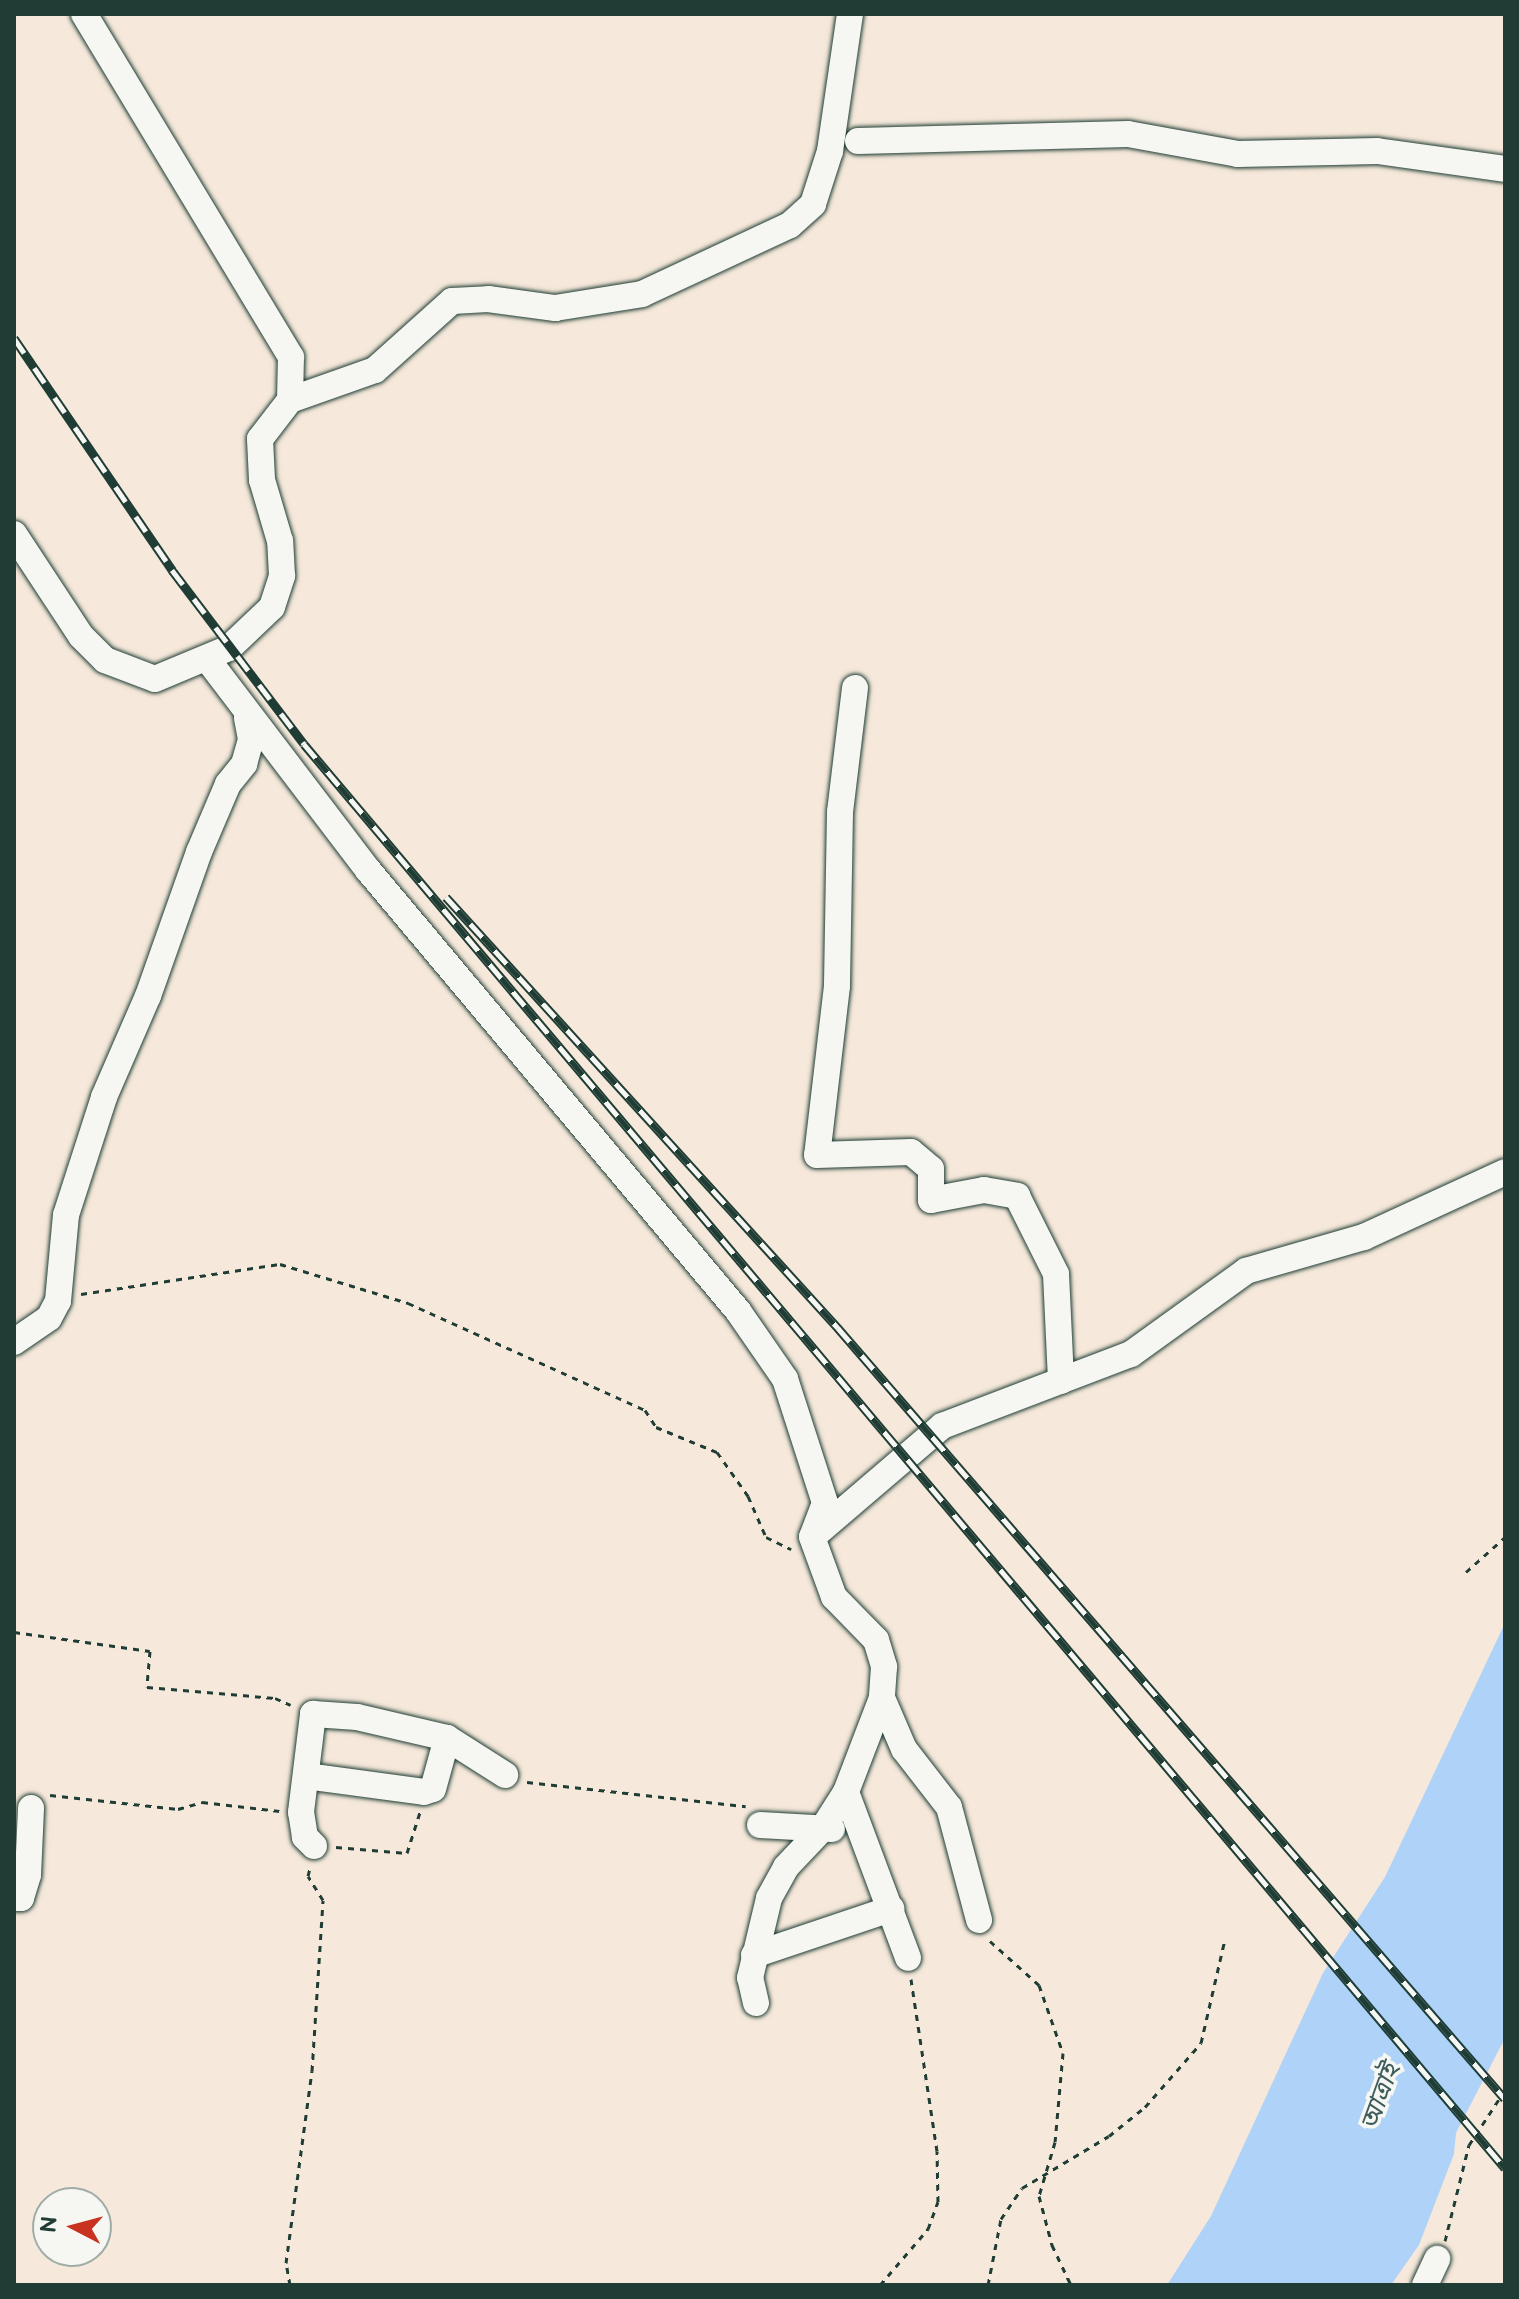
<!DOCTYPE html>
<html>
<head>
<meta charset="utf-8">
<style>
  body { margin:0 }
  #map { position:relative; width:1519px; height:2299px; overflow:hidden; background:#f6e9db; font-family:"Balsamiq Sans","Noto Sans Bengali",sans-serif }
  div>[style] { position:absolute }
  .water>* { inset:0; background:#afd3f8 }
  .path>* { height:3px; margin-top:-1.5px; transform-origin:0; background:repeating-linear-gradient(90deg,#1f3d34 0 6px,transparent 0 12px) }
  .roads { filter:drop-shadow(0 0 2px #1f3d34) drop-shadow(0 0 2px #1f3d34) }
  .minor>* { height:26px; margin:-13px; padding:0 13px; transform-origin:13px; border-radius:13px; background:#f6f6f2 }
  .rail>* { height:9px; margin-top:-4.5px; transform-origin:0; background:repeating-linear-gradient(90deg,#f6f6f2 0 18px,#1f3d34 0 36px); box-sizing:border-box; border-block:2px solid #1f3d34 }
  span { translate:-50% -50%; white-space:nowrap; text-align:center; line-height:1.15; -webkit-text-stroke:7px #f6f6f2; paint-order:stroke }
  .water-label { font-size:26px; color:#3c5b5b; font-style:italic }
  .frame { position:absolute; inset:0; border:16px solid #1f3d34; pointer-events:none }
  .north { position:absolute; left:32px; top:2187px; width:80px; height:80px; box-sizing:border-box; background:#f6f6f2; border:2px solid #a0aca6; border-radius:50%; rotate:276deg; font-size:22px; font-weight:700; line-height:32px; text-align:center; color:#1f3d34 }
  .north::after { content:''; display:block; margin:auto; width:28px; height:36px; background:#c8321e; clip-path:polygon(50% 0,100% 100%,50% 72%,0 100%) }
</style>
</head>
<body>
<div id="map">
  <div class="water">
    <div style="clip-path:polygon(1505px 1623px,1505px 2038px,1456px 2133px,1454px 2154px,1419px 2245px,1391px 2285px,1167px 2285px,1211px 2216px,1323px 1973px,1385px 1877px)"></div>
  </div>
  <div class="path">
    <div style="left:81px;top:1294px;width:201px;rotate:-8.6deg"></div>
    <div style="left:280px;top:1264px;width:134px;rotate:16.9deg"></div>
    <div style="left:408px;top:1303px;width:260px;rotate:24.3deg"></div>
    <div style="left:645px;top:1410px;width:20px;rotate:57deg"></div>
    <div style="left:656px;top:1427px;width:66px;rotate:22.3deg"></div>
    <div style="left:717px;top:1452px;width:54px;rotate:54.8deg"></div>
    <div style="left:748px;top:1496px;width:45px;rotate:66.3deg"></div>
    <div style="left:766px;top:1537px;width:28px;rotate:26deg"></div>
    <div style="left:1466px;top:1572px;width:52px;rotate:-41.9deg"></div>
    <div style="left:14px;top:1632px;width:137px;rotate:8deg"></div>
    <div style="left:150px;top:1651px;width:36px;rotate:95deg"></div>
    <div style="left:147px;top:1687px;width:128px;rotate:4.9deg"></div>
    <div style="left:275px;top:1698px;width:17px;rotate:24deg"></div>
    <div style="left:527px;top:1782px;width:220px;rotate:6.3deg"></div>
    <div style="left:50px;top:1795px;width:129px;rotate:6.2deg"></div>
    <div style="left:178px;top:1809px;width:25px;rotate:-16deg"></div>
    <div style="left:202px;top:1802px;width:78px;rotate:6.7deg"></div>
    <div style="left:336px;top:1847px;width:71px;rotate:4.8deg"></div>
    <div style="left:407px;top:1853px;width:43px;rotate:-72.4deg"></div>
    <div style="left:990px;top:1941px;width:66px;rotate:41.9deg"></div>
    <div style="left:1039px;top:1985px;width:72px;rotate:70.6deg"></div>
    <div style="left:1063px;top:2053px;width:89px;rotate:95.1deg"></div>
    <div style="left:1055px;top:2142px;width:56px;rotate:106.5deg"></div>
    <div style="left:1039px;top:2196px;width:51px;rotate:75.1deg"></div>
    <div style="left:1052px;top:2245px;width:44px;rotate:64.6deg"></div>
    <div style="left:1445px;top:2241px;width:99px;rotate:-76deg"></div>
    <div style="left:1469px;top:2145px;width:66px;rotate:-56.8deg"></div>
    <div style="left:290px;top:2285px;width:22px;rotate:-100deg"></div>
    <div style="left:286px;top:2263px;width:194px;rotate:-82.3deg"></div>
    <div style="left:312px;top:2071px;width:171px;rotate:-86.3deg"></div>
    <div style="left:323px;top:1900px;width:28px;rotate:-122deg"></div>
    <div style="left:308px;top:1876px;width:8px;rotate:-76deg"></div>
    <div style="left:880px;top:2285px;width:74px;rotate:-49.4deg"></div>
    <div style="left:928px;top:2229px;width:29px;rotate:-70deg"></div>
    <div style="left:938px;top:2202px;width:51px;rotate:-91.1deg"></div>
    <div style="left:937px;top:2151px;width:174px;rotate:-98.6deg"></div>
    <div style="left:988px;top:2285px;width:67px;rotate:-78.9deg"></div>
    <div style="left:1001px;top:2219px;width:37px;rotate:-56deg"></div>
    <div style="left:1022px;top:2188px;width:101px;rotate:-30.9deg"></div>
    <div style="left:1109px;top:2136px;width:46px;rotate:-38.9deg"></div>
    <div style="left:1145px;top:2107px;width:85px;rotate:-48.8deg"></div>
    <div style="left:1201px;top:2043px;width:103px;rotate:-77deg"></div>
  </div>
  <div class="roads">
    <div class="minor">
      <div style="left:858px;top:141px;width:270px;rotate:-1.5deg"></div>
      <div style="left:1128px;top:134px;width:112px;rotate:10.3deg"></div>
      <div style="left:1238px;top:154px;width:139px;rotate:-1.2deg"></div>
      <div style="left:1377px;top:151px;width:129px;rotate:8deg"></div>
      <div style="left:290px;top:400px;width:90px;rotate:-19.4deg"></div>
      <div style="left:375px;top:370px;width:103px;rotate:-41.9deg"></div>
      <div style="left:452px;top:301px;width:36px;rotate:-3deg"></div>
      <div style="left:488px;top:299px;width:68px;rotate:7.7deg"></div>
      <div style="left:555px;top:308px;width:88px;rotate:-9.1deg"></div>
      <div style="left:642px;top:294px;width:163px;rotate:-25deg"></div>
      <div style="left:790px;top:225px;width:31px;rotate:-42deg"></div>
      <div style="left:813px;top:204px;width:56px;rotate:-72.2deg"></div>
      <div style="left:830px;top:151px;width:138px;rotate:-81.7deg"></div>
      <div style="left:14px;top:534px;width:122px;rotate:56.7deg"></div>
      <div style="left:81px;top:636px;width:34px;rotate:45deg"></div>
      <div style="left:105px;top:660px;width:53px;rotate:20.8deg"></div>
      <div style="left:155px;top:679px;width:80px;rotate:-22.7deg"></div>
      <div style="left:229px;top:648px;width:59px;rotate:-43.6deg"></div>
      <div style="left:272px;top:607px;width:33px;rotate:-72deg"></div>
      <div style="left:282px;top:576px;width:35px;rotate:-93deg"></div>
      <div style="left:280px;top:541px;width:64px;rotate:-106.4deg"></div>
      <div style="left:262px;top:480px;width:41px;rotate:-92.8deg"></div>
      <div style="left:260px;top:439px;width:49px;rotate:-52.4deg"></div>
      <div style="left:290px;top:400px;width:43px;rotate:-88.7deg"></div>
      <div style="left:291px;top:357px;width:401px;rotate:-121.1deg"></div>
      <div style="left:208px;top:660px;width:264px;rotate:52.7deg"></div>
      <div style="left:368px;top:870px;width:576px;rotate:50deg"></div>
      <div style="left:738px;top:1311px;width:83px;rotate:55.3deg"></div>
      <div style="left:785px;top:1379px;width:130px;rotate:72.1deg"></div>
      <div style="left:825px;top:1503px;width:36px;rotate:111deg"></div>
      <div style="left:812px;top:1537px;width:64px;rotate:69.9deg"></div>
      <div style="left:834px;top:1597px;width:60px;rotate:45.7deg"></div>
      <div style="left:876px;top:1640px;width:28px;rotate:73deg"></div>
      <div style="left:884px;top:1667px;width:31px;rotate:94deg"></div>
      <div style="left:882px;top:1698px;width:101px;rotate:111deg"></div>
      <div style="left:846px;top:1792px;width:177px;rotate:69.5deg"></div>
      <div style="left:855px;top:688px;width:125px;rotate:96.9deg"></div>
      <div style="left:840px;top:812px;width:174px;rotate:91deg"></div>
      <div style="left:837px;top:986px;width:170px;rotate:96.7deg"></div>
      <div style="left:817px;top:1155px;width:94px;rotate:-1.8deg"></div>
      <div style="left:911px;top:1152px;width:26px;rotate:40deg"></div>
      <div style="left:931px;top:1169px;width:31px;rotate:90deg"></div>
      <div style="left:931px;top:1200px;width:54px;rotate:-10.7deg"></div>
      <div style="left:984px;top:1190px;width:34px;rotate:10deg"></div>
      <div style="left:1017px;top:1196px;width:87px;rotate:63.4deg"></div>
      <div style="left:1056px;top:1274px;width:107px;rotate:87.3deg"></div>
      <div style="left:14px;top:1342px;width:42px;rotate:-34.4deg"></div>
      <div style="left:49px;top:1318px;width:19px;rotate:-62deg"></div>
      <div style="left:58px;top:1301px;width:86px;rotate:-84.7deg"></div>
      <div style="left:66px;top:1215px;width:124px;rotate:-72.1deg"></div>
      <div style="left:104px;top:1097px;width:110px;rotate:-66.5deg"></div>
      <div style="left:148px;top:996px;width:153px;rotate:-70.5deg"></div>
      <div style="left:199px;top:852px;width:74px;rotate:-66.9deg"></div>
      <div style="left:228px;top:784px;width:26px;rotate:-51deg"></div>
      <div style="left:244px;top:764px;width:26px;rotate:-74deg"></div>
      <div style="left:251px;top:739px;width:21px;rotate:-101deg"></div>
      <div style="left:816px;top:1534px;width:166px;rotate:-40.6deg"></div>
      <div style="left:942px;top:1426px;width:202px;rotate:-20.9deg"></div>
      <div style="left:1131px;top:1354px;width:142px;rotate:-35.8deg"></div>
      <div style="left:1246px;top:1271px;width:123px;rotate:-16.1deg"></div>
      <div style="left:1364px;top:1237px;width:155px;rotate:-24.7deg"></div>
      <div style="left:882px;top:1698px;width:56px;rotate:66.7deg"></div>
      <div style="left:904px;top:1749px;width:73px;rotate:52.2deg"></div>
      <div style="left:949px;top:1807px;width:117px;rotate:75.1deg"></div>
      <div style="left:306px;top:1776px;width:119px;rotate:7.7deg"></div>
      <div style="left:424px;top:1792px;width:9px;rotate:-18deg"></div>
      <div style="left:433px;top:1789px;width:53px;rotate:-74.6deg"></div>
      <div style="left:760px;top:1825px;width:72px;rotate:3.2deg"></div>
      <div style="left:314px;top:1846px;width:13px;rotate:-135deg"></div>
      <div style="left:305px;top:1837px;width:25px;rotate:-99deg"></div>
      <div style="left:301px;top:1812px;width:99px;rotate:-83deg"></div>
      <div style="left:313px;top:1714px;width:44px;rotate:3.9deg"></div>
      <div style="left:357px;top:1717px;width:92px;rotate:13.1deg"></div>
      <div style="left:447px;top:1738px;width:69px;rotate:32.5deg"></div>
      <div style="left:14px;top:1898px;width:7px"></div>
      <div style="left:21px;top:1898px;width:24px;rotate:-73deg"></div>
      <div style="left:28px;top:1875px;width:67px;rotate:-87.4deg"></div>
      <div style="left:754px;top:1955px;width:145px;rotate:-18.6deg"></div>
      <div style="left:756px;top:2003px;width:26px;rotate:-103deg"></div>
      <div style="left:750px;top:1978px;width:82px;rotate:-76.6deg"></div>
      <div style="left:769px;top:1898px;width:35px;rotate:-61deg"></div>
      <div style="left:786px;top:1867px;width:54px;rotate:-46.5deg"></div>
      <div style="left:823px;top:1828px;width:43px;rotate:-57.4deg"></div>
      <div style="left:1425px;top:2285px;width:29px;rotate:-65deg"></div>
    </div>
  </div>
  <div class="rail">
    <div style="left:14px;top:338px;width:281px;rotate:55.7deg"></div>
    <div style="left:172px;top:570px;width:218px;rotate:52.8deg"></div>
    <div style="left:304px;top:744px;width:1863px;rotate:49.86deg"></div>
    <div style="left:446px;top:897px;width:583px;rotate:47.71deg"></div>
    <div style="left:838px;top:1328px;width:1019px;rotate:49.14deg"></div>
  </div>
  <div class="water-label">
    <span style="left:1381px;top:2097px;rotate:-70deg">আত্রাই</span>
  </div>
  <div class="frame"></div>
  <div class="north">N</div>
</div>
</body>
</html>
